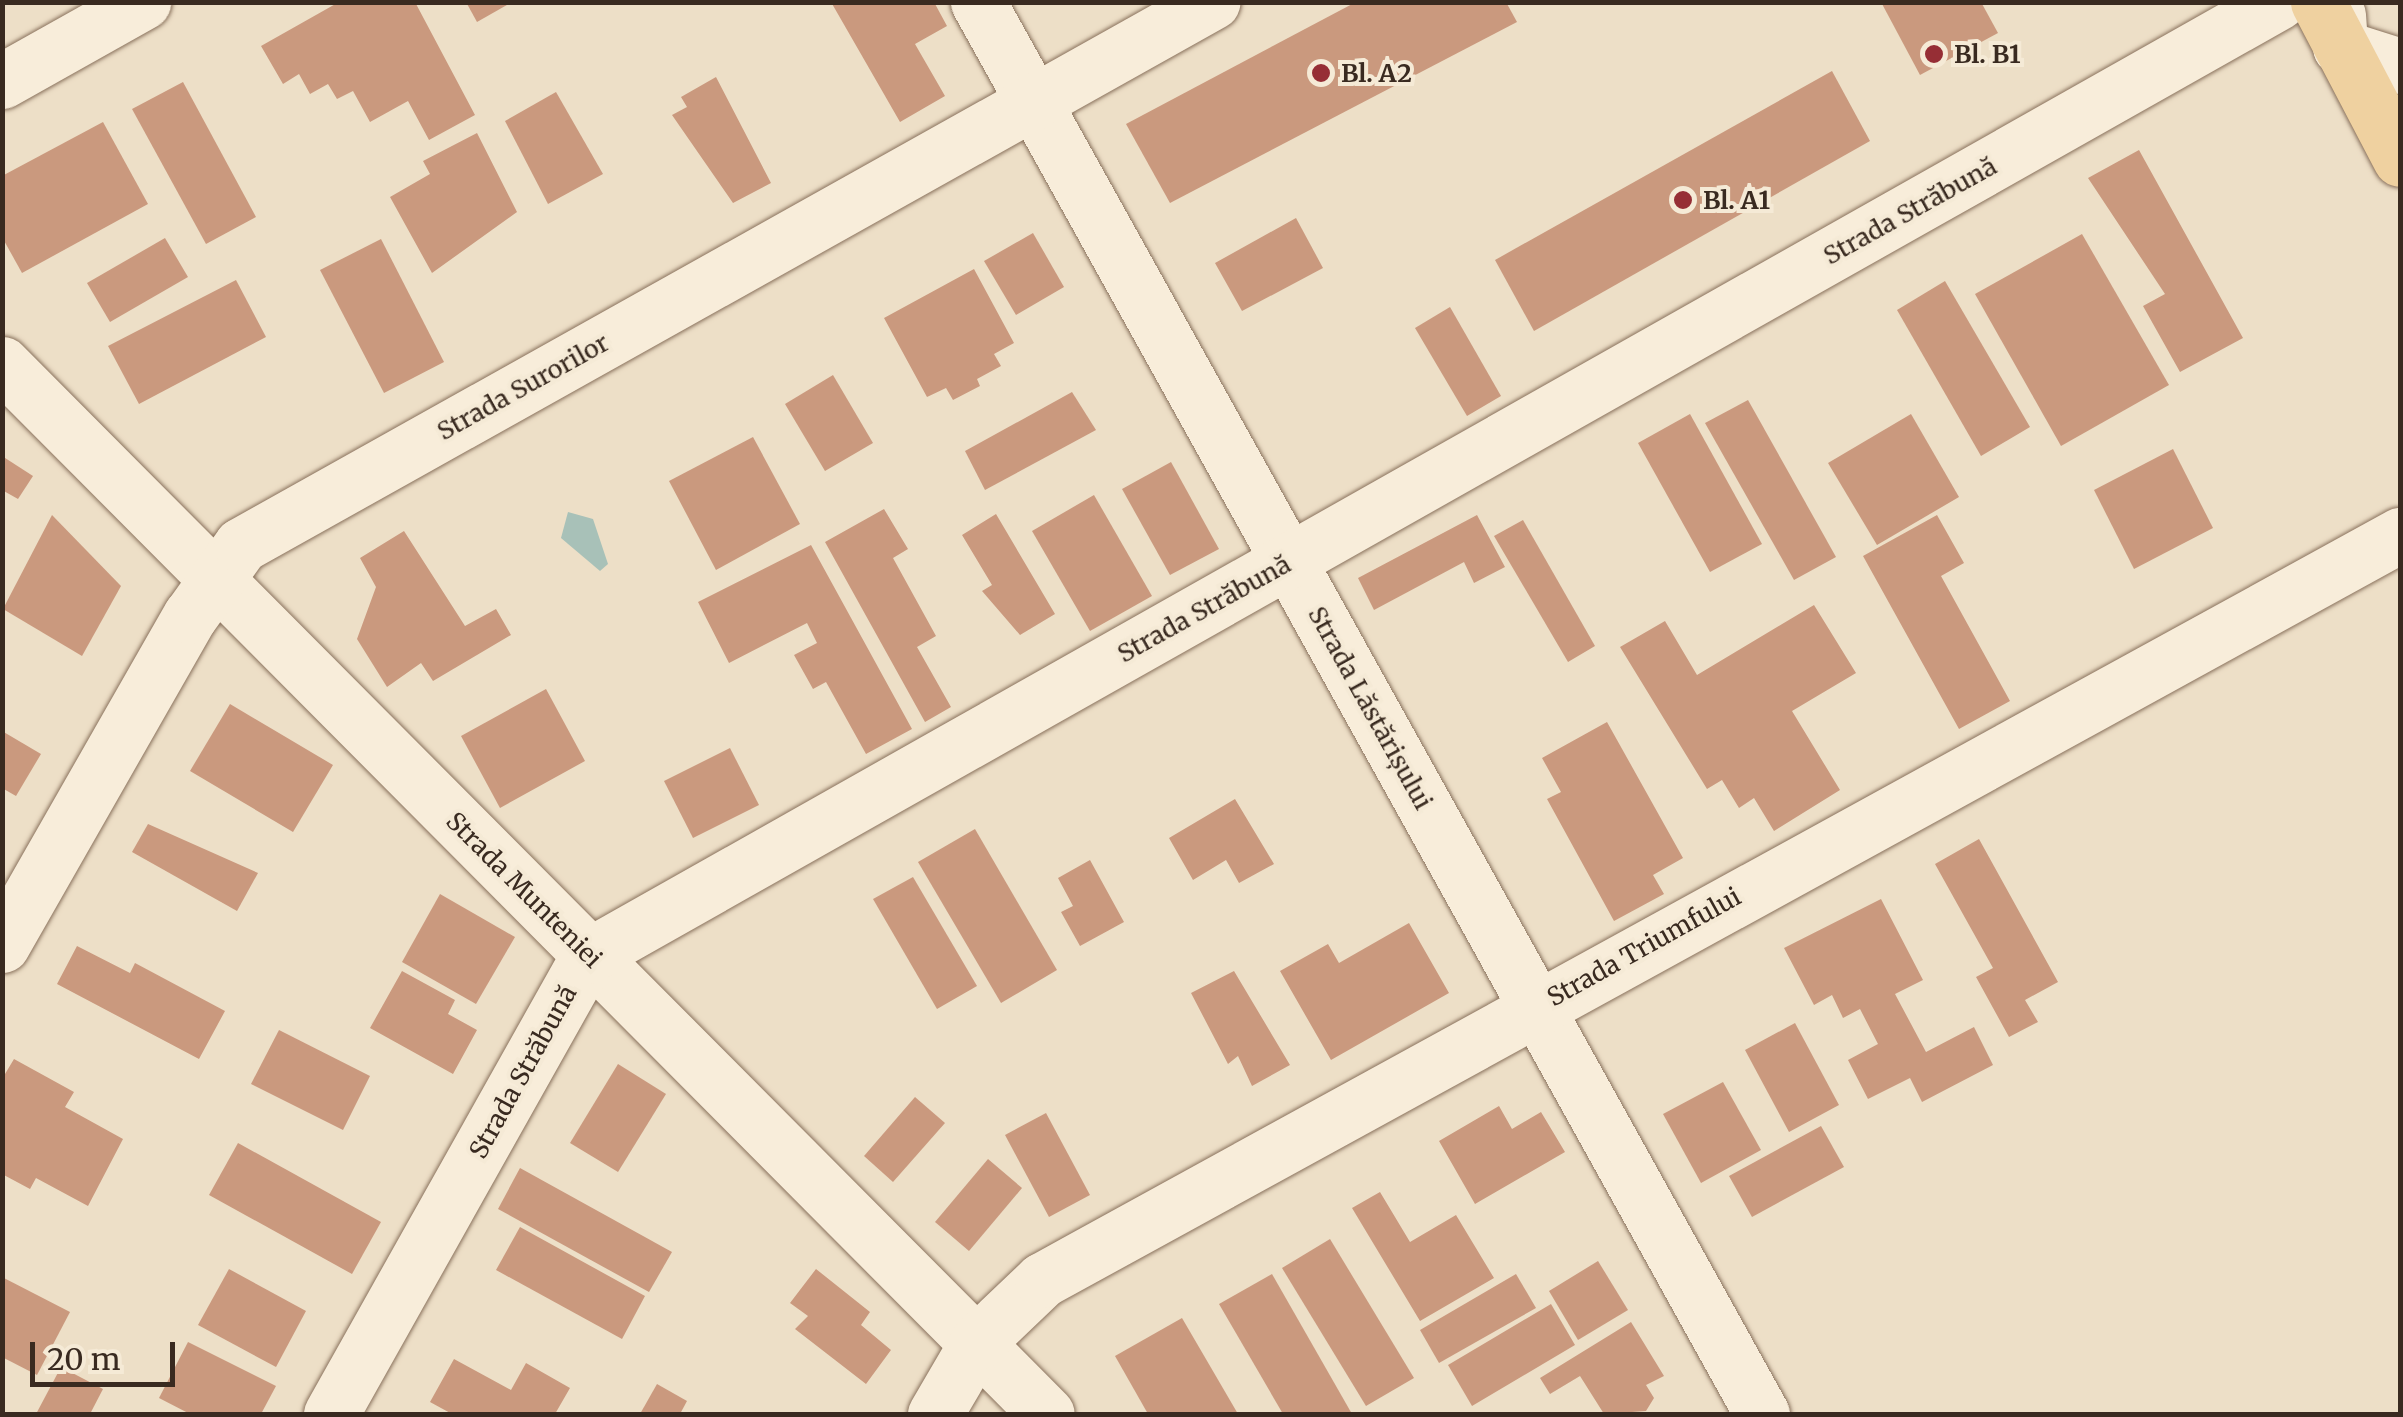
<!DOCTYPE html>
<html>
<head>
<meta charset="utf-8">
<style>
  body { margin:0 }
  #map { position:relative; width:2403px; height:1417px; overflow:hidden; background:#eddfc7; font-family:Merriweather,serif }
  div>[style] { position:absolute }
  .water>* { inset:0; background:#a8c1b8 }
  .building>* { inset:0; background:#ca997e }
  .roads { filter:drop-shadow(0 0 2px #89715c) drop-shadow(0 0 2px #89715c) }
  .minor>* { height:55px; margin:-27.5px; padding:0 27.5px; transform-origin:27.5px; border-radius:27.5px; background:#f8edda }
  .secondary>* { height:55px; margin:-27.5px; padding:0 27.5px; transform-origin:27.5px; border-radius:27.5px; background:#f8edda }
  .primary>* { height:55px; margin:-27.5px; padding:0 27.5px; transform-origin:27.5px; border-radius:27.5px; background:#efd1a0 }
  .dots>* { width:28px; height:28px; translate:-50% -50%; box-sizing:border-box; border:5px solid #f5ead6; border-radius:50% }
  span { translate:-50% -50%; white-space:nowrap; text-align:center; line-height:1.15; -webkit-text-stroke:8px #f5ead6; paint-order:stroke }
  .poi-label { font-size:25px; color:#392a20; font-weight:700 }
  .left { translate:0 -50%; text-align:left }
  .street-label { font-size:25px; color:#392a20 }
  .frame { position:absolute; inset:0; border:5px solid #392a20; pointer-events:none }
  .scale { position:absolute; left:30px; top:1342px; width:145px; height:45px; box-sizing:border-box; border:5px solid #392a20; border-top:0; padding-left:12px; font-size:30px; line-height:35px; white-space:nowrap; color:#392a20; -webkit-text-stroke:8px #f5ead6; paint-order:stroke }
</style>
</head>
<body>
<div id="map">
  <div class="water">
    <div style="clip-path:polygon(568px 512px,593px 519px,608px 564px,600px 571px,561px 538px)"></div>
  </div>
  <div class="building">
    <div style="clip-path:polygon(339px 2px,415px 2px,475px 115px,429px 140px,408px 101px,370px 122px,353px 91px,337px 99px,328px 84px,310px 94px,299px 74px,283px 84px,261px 46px)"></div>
    <div style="clip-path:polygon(466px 2px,512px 2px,477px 22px)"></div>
    <div style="clip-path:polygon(831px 2px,934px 2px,947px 26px,915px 44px,945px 96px,900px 122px)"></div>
    <div style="clip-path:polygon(1356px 2px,1506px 2px,1517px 22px,1170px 203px,1126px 124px)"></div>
    <div style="clip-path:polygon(1881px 2px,1981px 2px,1998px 33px,1920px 75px)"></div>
    <div style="clip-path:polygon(1832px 71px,1870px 141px,1534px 331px,1495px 260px)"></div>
    <div style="clip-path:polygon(716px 77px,771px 183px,733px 203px,672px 115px,687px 107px,681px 97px)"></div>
    <div style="clip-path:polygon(183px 82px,256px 217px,206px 244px,132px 109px)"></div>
    <div style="clip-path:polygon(556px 92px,603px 174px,548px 204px,505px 121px)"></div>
    <div style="clip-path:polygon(103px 122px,148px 204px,22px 273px,2px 237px,2px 176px)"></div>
    <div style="clip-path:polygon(477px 133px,517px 212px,432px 273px,390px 197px,430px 174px,423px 161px)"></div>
    <div style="clip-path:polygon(2139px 150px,2243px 338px,2180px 372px,2143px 306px,2165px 294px,2088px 178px)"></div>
    <div style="clip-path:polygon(1296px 218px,1323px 268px,1242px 311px,1215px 263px)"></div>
    <div style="clip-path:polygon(1033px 233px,1064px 287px,1016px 315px,984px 261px)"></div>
    <div style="clip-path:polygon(2082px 234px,2169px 385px,2061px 446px,1975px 294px)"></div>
    <div style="clip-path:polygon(165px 238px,188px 277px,110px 322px,87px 283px)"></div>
    <div style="clip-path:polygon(381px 239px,444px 362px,384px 393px,320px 270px)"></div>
    <div style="clip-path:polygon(974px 269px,1014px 343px,994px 354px,1001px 366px,977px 379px,980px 386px,953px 400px,946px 388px,927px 397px,884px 318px)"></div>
    <div style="clip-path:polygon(236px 280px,266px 337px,139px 404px,108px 346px)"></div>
    <div style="clip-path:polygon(1945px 281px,2030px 427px,1981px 456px,1897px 310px)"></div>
    <div style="clip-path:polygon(1450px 307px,1501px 396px,1467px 416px,1415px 328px)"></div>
    <div style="clip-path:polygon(833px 375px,873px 443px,825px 471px,785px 404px)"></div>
    <div style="clip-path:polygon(1072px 392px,1096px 430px,985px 490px,965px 451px)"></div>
    <div style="clip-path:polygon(1748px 400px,1836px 557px,1794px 580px,1705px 423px)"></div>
    <div style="clip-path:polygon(1690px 414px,1762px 544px,1710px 572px,1638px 443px)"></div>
    <div style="clip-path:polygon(1911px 414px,1959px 497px,1877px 545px,1828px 463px)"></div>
    <div style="clip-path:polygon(753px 437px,800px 524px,716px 570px,669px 481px)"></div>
    <div style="clip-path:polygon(2173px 449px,2213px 528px,2134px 569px,2094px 490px)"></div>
    <div style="clip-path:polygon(2px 456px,33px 476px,18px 499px,2px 490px)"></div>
    <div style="clip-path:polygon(1171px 462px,1219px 549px,1170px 575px,1122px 489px)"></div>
    <div style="clip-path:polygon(1094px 495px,1152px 596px,1090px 631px,1032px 531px)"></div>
    <div style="clip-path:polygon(884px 509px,908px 549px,893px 558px,936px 636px,917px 647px,951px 707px,925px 722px,825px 542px)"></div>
    <div style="clip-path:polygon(996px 514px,1055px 614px,1020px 635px,982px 591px,992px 585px,962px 535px)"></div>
    <div style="clip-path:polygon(52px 515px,121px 586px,82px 656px,3px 609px)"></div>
    <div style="clip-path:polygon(1477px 515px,1505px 567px,1474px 583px,1464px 562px,1374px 610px,1358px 578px)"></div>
    <div style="clip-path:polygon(1937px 515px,1964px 563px,1941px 576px,2010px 701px,1959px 729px,1863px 556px)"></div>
    <div style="clip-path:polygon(1523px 520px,1595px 646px,1568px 662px,1494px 536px)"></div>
    <div style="clip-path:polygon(404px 531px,465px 626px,496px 609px,511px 635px,433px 681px,421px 663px,387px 687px,357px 639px,376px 587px,360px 558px)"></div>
    <div style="clip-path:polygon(811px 545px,912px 729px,866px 754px,826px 682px,813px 689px,794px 655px,817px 643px,807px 623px,729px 663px,698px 602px)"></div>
    <div style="clip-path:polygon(1814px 605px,1856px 673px,1792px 711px,1840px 790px,1774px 831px,1754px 798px,1739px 808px,1722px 780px,1707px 789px,1620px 647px,1665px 621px,1697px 675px)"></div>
    <div style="clip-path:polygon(546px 689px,585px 761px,500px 808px,461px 736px)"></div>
    <div style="clip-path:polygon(230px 704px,333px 765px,293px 832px,190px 771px)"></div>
    <div style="clip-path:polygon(1607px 722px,1683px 858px,1653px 875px,1664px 894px,1614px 921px,1547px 799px,1561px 792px,1542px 758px)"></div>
    <div style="clip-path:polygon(2px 731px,41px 754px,16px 796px,2px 788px)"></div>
    <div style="clip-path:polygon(730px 748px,759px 805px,693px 838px,664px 781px)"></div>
    <div style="clip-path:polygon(1235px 799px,1274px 864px,1239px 883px,1226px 860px,1193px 880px,1169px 838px)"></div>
    <div style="clip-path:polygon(148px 824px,258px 873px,237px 911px,132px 852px)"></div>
    <div style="clip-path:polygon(975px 829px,1057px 970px,1001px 1003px,918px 862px)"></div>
    <div style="clip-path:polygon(1979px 839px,2058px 982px,2025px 1000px,2038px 1022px,2009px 1037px,1976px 977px,1993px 968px,1935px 864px)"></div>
    <div style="clip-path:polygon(1090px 860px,1124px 922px,1080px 946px,1061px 912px,1073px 906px,1058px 878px)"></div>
    <div style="clip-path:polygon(913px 877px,977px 986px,937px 1009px,873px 899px)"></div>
    <div style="clip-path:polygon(440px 894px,515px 937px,476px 1004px,402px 962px)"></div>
    <div style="clip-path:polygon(1881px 899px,1923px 980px,1895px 994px,1926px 1052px,1974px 1027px,1993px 1065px,1922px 1102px,1910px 1078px,1868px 1099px,1848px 1060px,1878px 1044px,1860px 1009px,1843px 1018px,1832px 995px,1814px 1005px,1784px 948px)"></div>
    <div style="clip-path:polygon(1409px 923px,1449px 993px,1331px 1060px,1280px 971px,1328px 944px,1339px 963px)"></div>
    <div style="clip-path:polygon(77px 946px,130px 973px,135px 963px,225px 1011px,199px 1059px,57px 984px)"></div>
    <div style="clip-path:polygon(402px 971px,455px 1000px,448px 1014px,477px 1030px,453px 1074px,370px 1028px)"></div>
    <div style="clip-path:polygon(1234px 971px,1290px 1065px,1252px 1086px,1238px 1056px,1228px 1064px,1191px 993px)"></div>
    <div style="clip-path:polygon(1795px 1023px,1839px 1105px,1789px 1132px,1745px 1050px)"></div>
    <div style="clip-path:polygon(279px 1030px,370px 1076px,343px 1130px,251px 1084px)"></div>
    <div style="clip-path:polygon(14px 1059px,74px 1092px,65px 1107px,123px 1139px,88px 1206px,36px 1178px,30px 1189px,2px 1174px,2px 1079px)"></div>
    <div style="clip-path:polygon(618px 1064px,666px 1094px,618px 1172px,570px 1143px)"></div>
    <div style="clip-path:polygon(1723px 1082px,1761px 1150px,1701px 1183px,1663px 1114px)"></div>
    <div style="clip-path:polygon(915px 1097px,945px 1123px,893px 1182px,864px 1156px)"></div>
    <div style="clip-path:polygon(1499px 1106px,1512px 1129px,1541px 1112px,1565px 1152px,1475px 1204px,1439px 1141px)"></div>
    <div style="clip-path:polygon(1046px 1113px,1090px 1195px,1049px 1217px,1005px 1135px)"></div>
    <div style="clip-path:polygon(1821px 1126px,1844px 1167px,1752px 1217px,1729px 1176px)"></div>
    <div style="clip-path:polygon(238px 1143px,381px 1222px,352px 1274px,209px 1195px)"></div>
    <div style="clip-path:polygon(988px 1159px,1022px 1188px,969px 1251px,935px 1222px)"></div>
    <div style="clip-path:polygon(520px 1168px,672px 1252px,649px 1292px,498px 1209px)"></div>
    <div style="clip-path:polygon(1380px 1192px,1410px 1242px,1456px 1215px,1494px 1278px,1420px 1321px,1352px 1208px)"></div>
    <div style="clip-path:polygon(520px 1227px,645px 1296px,622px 1339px,496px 1270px)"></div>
    <div style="clip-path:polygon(1330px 1239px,1414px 1378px,1366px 1406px,1282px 1268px)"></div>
    <div style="clip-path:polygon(1598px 1261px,1628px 1310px,1578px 1340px,1549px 1291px)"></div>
    <div style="clip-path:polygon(229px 1269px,306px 1311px,276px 1367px,198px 1325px)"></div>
    <div style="clip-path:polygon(816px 1269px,870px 1312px,861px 1325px,891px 1350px,866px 1384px,795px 1329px,808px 1316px,790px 1303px)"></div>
    <div style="clip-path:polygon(1272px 1274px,1352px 1414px,1283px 1414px,1219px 1304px)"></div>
    <div style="clip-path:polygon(1516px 1274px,1536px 1308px,1439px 1363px,1420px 1330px)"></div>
    <div style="clip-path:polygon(2px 1277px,70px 1312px,37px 1375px,2px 1357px)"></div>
    <div style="clip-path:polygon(1551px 1304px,1575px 1345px,1472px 1406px,1448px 1365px)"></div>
    <div style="clip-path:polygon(1182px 1318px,1238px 1414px,1148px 1414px,1115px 1356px)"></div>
    <div style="clip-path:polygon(1631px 1322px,1664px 1376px,1646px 1385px,1654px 1398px,1646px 1411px,1604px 1414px,1580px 1376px,1550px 1394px,1540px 1378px)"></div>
    <div style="clip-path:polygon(188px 1342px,276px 1386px,261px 1414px,190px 1414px,159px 1398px)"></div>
    <div style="clip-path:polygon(454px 1359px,511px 1390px,526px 1363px,570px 1388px,555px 1414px,452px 1414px,430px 1402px)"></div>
    <div style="clip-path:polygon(61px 1367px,103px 1389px,90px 1414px,36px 1414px)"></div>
    <div style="clip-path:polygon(657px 1384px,687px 1401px,680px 1414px,640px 1414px)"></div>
  </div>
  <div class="roads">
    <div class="minor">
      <div style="left:978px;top:2px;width:1615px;rotate:60.96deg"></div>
      <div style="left:2px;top:81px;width:162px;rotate:-29.3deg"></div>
      <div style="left:2px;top:364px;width:1481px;rotate:45.14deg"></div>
      <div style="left:2px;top:945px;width:379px;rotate:-60.3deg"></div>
      <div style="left:190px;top:616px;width:87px;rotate:-54.3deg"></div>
      <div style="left:241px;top:545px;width:1113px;rotate:-29.21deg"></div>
      <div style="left:331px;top:1414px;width:525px;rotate:-60.7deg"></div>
      <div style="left:588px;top:956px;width:1941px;rotate:-29.44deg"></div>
      <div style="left:935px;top:1414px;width:83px;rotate:-59.7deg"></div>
      <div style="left:977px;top:1342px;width:90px;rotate:-43.6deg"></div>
      <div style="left:1042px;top:1280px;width:1549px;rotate:-28.75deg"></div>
    </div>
    <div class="secondary">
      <div style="left:2338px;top:15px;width:32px;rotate:86deg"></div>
      <div style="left:2340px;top:47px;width:63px;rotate:17.6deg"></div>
    </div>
    <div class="primary">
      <div style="left:2318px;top:2px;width:177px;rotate:62.4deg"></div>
    </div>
  </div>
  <div class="dots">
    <div style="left:1934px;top:54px;background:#962e35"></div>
    <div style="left:1321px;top:73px;background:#962e35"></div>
    <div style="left:1683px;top:200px;background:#962e35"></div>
  </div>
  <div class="poi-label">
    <span class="left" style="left:1954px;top:54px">Bl. B1</span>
    <span class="left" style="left:1341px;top:73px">Bl. A2</span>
    <span class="left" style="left:1703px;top:200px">Bl. A1</span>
  </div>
  <div class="street-label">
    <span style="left:1910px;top:211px;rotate:-29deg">Strada Străbună</span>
    <span style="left:523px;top:387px;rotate:-29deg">Strada Surorilor</span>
    <span style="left:1204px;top:609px;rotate:-29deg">Strada Străbună</span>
    <span style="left:1370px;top:708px;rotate:61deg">Strada Lăstărișului</span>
    <span style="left:524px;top:890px;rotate:45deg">Strada Munteniei</span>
    <span style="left:1644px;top:947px;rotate:-29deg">Strada Triumfului</span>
    <span style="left:523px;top:1072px;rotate:-61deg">Strada Străbună</span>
  </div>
  <div class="frame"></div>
  <div class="scale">20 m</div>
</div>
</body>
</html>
